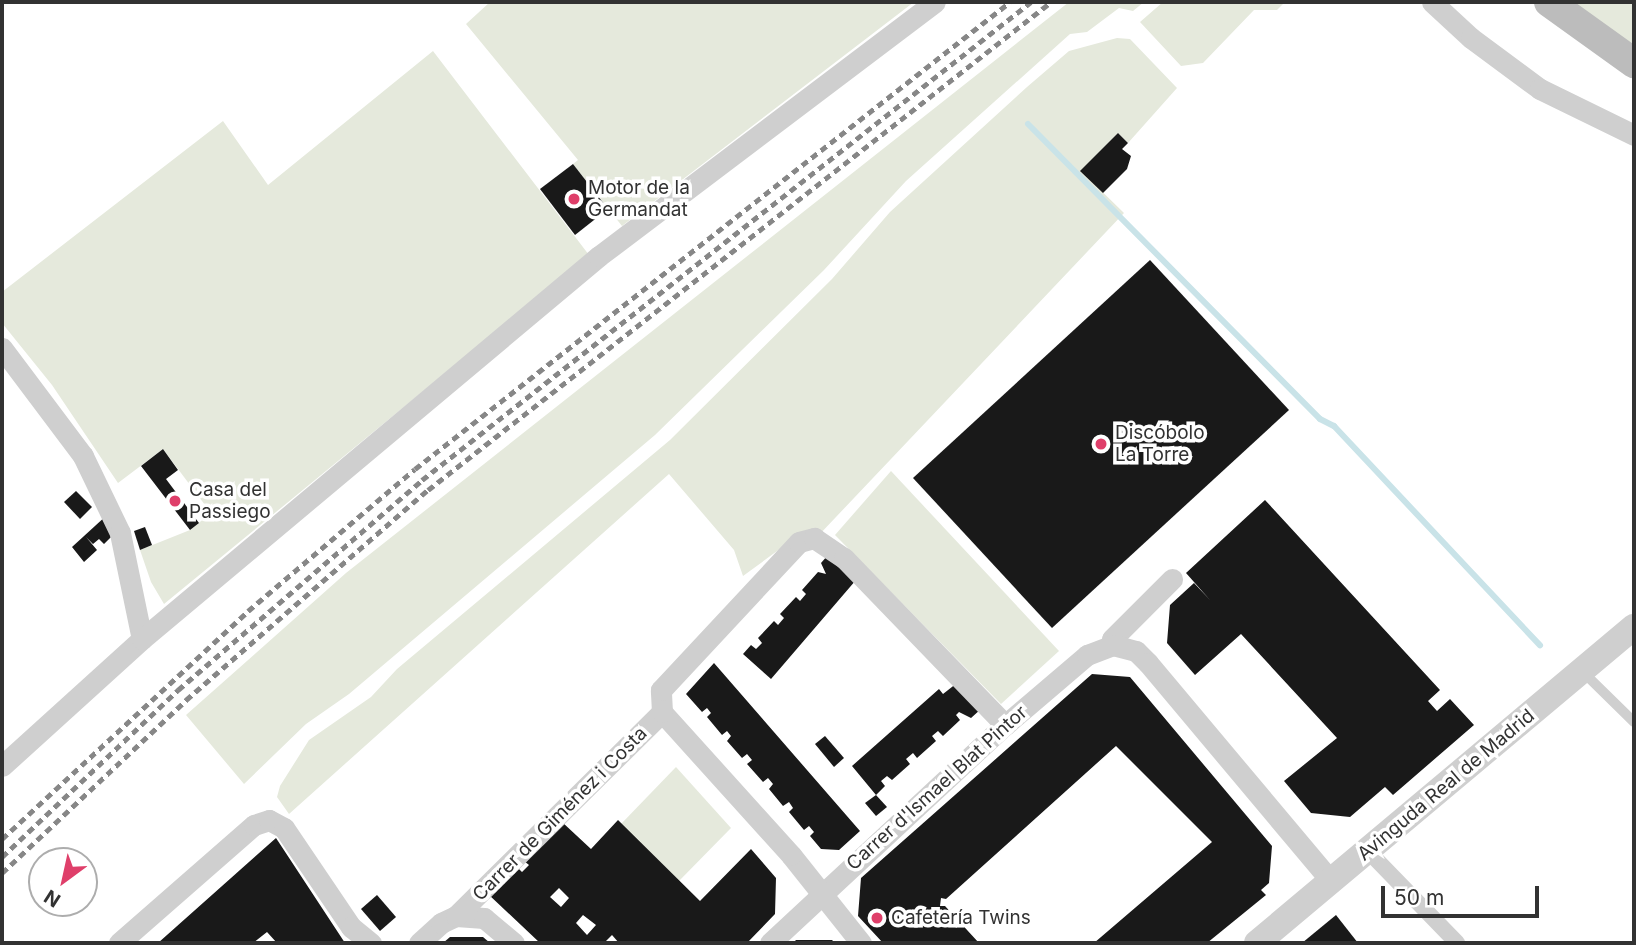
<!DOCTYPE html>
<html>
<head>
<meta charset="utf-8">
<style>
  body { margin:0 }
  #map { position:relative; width:1636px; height:945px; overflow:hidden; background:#fff; font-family:Inter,sans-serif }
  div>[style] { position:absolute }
  .green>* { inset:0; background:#e5e9dc }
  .stream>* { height:6px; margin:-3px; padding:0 3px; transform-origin:3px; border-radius:3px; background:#c9e3e8 }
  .building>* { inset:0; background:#191919 }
  .service>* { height:10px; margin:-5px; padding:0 5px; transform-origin:5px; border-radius:5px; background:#cfcfcf }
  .pedestrian>* { height:16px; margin:-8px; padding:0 8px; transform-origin:8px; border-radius:8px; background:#cfcfcf }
  .minor>* { height:21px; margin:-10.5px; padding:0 10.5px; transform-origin:10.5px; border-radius:10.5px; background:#cfcfcf }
  .tertiary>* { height:26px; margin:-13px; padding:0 13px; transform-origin:13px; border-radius:13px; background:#cfcfcf }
  .secondary>* { height:30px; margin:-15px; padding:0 15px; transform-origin:15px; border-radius:15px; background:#bcbcbc }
  .rail>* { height:5px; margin-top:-2.5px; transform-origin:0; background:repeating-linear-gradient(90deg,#878787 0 7px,transparent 0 12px) }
  .dots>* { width:19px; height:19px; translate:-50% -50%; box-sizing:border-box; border:4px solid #fff; border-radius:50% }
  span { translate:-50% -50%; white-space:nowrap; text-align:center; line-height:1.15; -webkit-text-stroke:7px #fff; paint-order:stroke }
  .poi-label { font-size:19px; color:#323232 }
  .left { translate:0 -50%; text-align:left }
  .street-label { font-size:19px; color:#323232 }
  .frame { position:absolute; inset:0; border:4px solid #323232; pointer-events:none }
  .north { position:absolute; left:28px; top:847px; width:70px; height:70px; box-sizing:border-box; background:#fff; border:2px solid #adadad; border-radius:50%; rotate:213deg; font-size:19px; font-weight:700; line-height:28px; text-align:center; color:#323232 }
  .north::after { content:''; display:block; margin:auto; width:24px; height:32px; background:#df3f6a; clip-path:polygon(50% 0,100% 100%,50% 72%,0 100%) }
  .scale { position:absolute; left:1381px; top:886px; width:158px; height:32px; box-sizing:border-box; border:4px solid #323232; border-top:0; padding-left:9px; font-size:21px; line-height:24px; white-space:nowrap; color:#323232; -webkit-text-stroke:5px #fff; paint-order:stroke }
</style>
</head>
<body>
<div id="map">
  <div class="green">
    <div style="clip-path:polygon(490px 2px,914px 2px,622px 226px,573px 164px,578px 160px,466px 24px)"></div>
    <div style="clip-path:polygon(1069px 2px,1144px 2px,1133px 11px,1119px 8px,1087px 32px,1070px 34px,906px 181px,824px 270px,655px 435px,349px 694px,306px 724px,244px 784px,186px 715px,346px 573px)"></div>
    <div style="clip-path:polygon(1163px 2px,1285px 2px,1277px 10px,1254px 10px,1203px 63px,1181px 66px,1140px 22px)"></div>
    <div style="clip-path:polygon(1572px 2px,1632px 2px,1634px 46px)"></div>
    <div style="clip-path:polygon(1117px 38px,1130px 39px,1177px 88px,1128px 143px,1118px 133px,1081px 171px,1124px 213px,818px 536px,799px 535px,743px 576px,734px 550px,669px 474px,289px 814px,277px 797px,280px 786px,309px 740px,371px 697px,397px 669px,670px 440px,832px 279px,890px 212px,1027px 87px,1069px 51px)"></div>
    <div style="clip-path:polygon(433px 51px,589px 255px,164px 604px,151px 582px,140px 550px,190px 530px,211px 513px,163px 449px,118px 483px,52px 385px,2px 323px,2px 292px,223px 121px,268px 185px)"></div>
    <div style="clip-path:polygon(891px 471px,1059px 651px,1001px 704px,835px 535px)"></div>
    <div style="clip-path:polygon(676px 767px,731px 828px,679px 881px,621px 824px)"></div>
  </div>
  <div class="stream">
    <div style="left:1028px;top:124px;width:415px;rotate:45.3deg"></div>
    <div style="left:1320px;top:419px;width:16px;rotate:27deg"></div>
    <div style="left:1334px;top:426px;width:301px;rotate:46.8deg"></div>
  </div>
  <div class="building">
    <div style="clip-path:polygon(1118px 133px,1128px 143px,1122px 149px,1131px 156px,1127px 169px,1103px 193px,1080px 171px)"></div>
    <div style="clip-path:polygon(573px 164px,608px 209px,575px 235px,540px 189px)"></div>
    <div style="clip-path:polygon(1150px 260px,1289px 410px,1052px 628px,913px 478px)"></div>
    <div style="clip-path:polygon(163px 449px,178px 470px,166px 479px,199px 523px,190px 530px,141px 466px)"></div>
    <div style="clip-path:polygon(76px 491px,92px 507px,80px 519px,64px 502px)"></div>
    <div style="clip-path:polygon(1265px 500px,1440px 690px,1428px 701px,1437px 711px,1450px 699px,1474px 725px,1393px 795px,1385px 787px,1350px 817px,1311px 813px,1284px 781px,1337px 738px,1241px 634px,1195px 675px,1167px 643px,1170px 605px,1194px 583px,1210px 600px,1186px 573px)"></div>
    <div style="clip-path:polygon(107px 515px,116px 532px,104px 544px,99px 539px,93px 544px,86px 537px,97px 550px,84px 562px,72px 547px)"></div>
    <div style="clip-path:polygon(145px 527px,152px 545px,140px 550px,134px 531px)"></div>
    <div style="clip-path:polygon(828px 555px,856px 580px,771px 679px,743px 654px,751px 645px,756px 649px,762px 643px,758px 638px,774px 621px,778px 625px,784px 618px,780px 614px,796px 597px,800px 601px,806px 594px,802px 590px,818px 572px,826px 574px,821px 563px)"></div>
    <div style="clip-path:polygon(714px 663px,860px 831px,839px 850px,821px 849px,810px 836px,814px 832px,809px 826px,804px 830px,789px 812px,793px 808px,789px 802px,783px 806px,769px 789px,773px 784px,768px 778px,763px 782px,747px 764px,752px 760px,747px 754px,742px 758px,727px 741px,731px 736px,727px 731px,722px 735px,707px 717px,711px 713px,707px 708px,702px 712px,686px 694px)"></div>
    <div style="clip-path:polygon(1092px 674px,1130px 677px,1272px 846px,1269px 883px,1261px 890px,1266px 895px,1207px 943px,1094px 943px,1212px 842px,1116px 746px,946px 899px,941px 898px,940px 906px,945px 906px,979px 943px,883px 943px,858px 916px,861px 878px)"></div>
    <div style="clip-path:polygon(957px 683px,981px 709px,971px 718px,959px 712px,956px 715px,960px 720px,943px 736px,938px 731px,932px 736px,936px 741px,917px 758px,913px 753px,906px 759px,910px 764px,892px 780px,887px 776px,881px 781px,885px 786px,876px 795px,852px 766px,939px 689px,943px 694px)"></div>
    <div style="clip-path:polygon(825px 736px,844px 758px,834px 767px,815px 744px)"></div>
    <div style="clip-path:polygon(876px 795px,887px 807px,876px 816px,865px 803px)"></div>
    <div style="clip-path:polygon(evenodd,618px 820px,700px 901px,751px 849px,776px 878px,775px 914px,747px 943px,619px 943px,612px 935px,604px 943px,540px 943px,488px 894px,516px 866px,522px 872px,529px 865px,524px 861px,562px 822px,591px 849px,618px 820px,559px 888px,569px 898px,561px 907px,550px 897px,559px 888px,618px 820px,583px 915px,596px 925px,587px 935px,576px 923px,583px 915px)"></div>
    <div style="clip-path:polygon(276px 838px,345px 943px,277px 943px,267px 932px,253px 943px,158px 943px)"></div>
    <div style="clip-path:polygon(377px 895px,396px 917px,380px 931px,361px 909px)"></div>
    <div style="clip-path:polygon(1336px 915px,1358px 943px,1302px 943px)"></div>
    <div style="clip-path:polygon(450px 937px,483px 937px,490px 943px,443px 943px)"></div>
    <div style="clip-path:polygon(796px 940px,832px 940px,835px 943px,793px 943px)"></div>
  </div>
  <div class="service">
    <div style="left:1582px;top:671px;width:73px;rotate:44.4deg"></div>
  </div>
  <div class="pedestrian">
    <div style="left:1368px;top:851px;width:128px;rotate:45.9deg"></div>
  </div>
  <div class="minor">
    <div style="left:1432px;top:2px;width:53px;rotate:42.7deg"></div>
    <div style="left:1471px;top:38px;width:86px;rotate:36.5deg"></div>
    <div style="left:1540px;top:89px;width:105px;rotate:26.1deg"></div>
    <div style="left:2px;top:348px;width:135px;rotate:53.1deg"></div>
    <div style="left:83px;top:456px;width:85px;rotate:64.3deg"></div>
    <div style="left:120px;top:533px;width:108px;rotate:78.3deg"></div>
    <div style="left:1113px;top:645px;width:6px;rotate:-99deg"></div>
    <div style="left:1112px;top:639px;width:85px;rotate:-45deg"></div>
    <div style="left:2px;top:766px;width:189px;rotate:-42.2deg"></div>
    <div style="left:142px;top:639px;width:596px;rotate:-39.97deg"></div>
    <div style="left:599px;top:256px;width:421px;rotate:-37.1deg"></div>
    <div style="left:456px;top:916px;width:28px;rotate:4deg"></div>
    <div style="left:484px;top:918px;width:39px;rotate:40deg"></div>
    <div style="left:119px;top:943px;width:179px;rotate:-41.2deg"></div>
    <div style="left:254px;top:825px;width:16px;rotate:-18deg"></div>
    <div style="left:269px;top:820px;width:17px;rotate:28deg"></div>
    <div style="left:284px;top:828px;width:120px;rotate:55.9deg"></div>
    <div style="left:351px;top:927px;width:26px;rotate:39deg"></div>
    <div style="left:419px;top:943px;width:30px;rotate:-42deg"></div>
    <div style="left:441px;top:923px;width:17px;rotate:-25deg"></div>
    <div style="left:456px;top:916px;width:290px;rotate:-44.7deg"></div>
    <div style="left:770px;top:943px;width:321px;rotate:-42.9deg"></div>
    <div style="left:1005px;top:725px;width:108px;rotate:-40.5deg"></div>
    <div style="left:1087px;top:655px;width:28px;rotate:-21deg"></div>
    <div style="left:1113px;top:645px;width:24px;rotate:15deg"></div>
    <div style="left:1136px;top:651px;width:17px;rotate:45deg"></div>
    <div style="left:1148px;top:663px;width:285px;rotate:50deg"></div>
    <div style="left:861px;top:943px;width:112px;rotate:-128.5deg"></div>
    <div style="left:791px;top:855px;width:193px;rotate:-132.1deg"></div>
    <div style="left:662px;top:712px;width:22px;rotate:-93deg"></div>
    <div style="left:661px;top:690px;width:202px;rotate:-47deg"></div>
    <div style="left:799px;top:542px;width:16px;rotate:-15deg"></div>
    <div style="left:814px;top:538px;width:36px;rotate:34deg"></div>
    <div style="left:844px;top:558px;width:232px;rotate:46deg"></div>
  </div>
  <div class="tertiary">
    <div style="left:1257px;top:943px;width:492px;rotate:-40deg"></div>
  </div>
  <div class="secondary">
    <div style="left:1549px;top:2px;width:105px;rotate:35.7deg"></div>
  </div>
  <div class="rail">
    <div style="left:2px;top:839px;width:335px;rotate:-42.8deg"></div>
    <div style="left:248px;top:611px;width:219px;rotate:-40.4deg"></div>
    <div style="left:415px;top:469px;width:756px;rotate:-38.13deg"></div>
    <div style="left:2px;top:857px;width:243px;rotate:-43.5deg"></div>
    <div style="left:178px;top:690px;width:322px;rotate:-40.7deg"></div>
    <div style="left:422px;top:480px;width:774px;rotate:-38.13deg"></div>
    <div style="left:2px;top:873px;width:253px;rotate:-43.2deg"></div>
    <div style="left:186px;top:700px;width:320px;rotate:-41deg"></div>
    <div style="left:428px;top:490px;width:791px;rotate:-38.07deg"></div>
  </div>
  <div class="dots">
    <div style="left:574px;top:199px;background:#df3f6a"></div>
    <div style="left:1101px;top:444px;background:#df3f6a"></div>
    <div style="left:175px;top:501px;background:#df3f6a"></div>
    <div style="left:877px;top:918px;background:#df3f6a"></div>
  </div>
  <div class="poi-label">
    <span class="left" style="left:588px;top:199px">Motor de la<br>Germandat</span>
    <span class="left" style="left:1115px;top:444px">Discóbolo<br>La Torre</span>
    <span class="left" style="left:189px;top:501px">Casa del<br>Passiego</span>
    <span class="left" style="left:891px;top:918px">Cafetería Twins</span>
  </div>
  <div class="street-label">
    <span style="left:1446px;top:785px;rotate:-40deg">Avinguda Real de Madrid</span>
    <span style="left:937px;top:788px;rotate:-42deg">Carrer d'Ismael Blat Pintor</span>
    <span style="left:560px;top:814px;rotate:-45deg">Carrer de Giménez i Costa</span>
  </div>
  <div class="frame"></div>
  <div class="north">N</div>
  <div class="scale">50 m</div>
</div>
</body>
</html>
